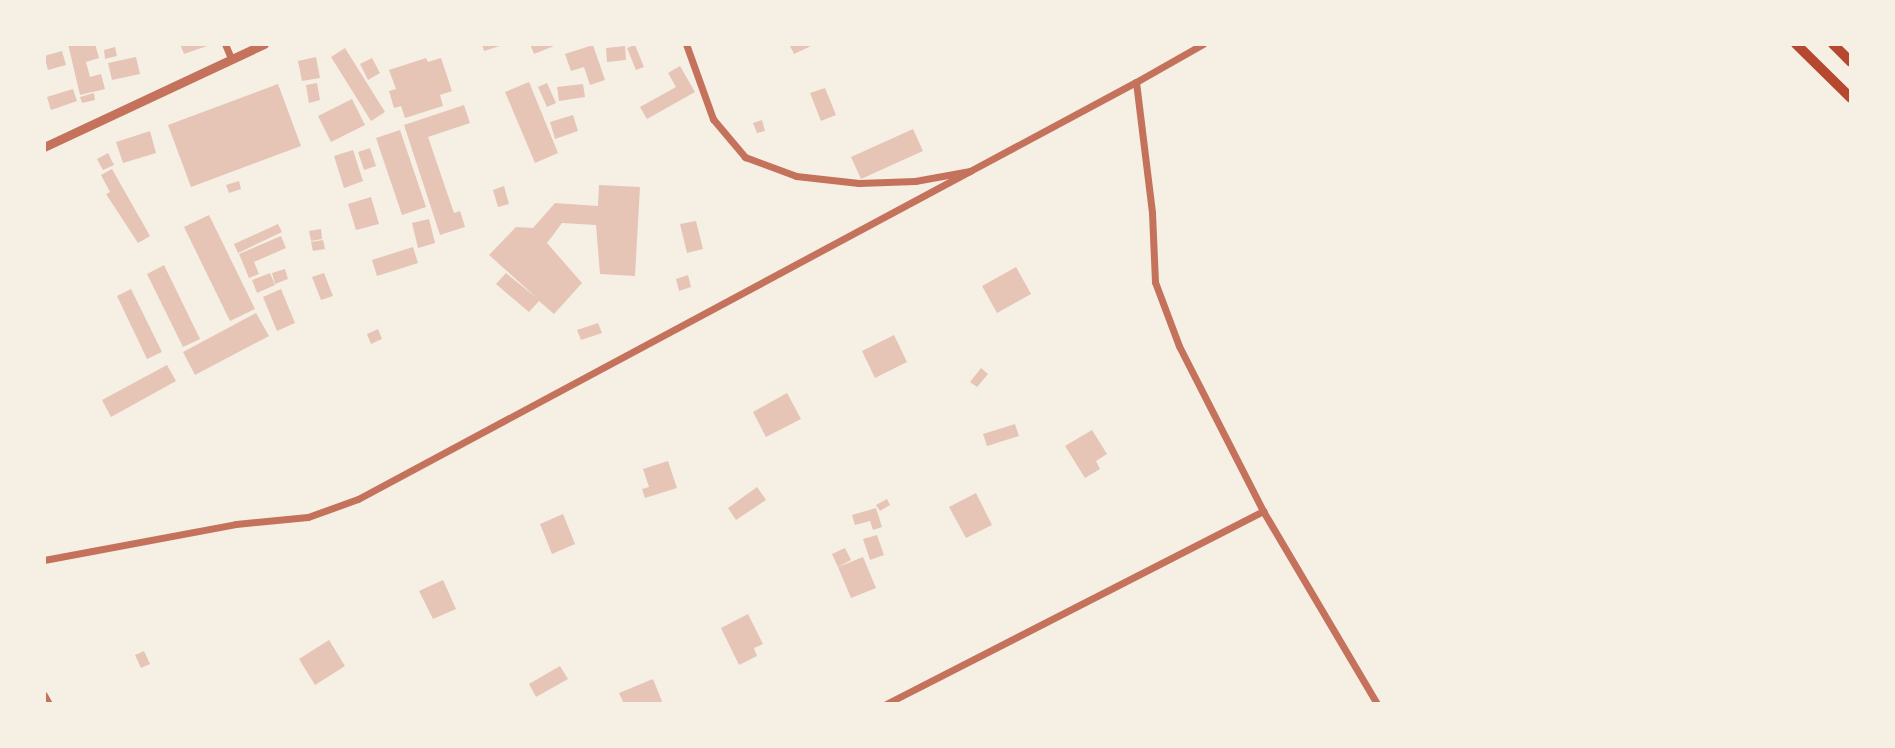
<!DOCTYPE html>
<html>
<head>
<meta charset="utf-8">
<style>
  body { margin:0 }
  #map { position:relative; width:1895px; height:748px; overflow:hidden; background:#f6efe4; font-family:"Varela Round",sans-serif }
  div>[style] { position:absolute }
  .building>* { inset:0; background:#e6c5b7 }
  .minor>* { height:7px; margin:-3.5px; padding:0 3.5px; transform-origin:3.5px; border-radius:3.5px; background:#c5725c }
  .tertiary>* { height:9px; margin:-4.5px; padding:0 4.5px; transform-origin:4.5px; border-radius:4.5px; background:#c5725c }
  .secondary>* { height:10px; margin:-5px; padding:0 5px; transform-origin:5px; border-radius:5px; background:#b5482f }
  span { translate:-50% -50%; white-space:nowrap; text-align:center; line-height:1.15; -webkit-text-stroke:7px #f6efe4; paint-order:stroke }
  .frame { position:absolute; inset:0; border:46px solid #f6efe4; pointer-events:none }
</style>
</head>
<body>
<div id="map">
  <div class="building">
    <div style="clip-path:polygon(68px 44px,95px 44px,99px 58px,86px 62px,90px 77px,101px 74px,105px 89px,80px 95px)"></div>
    <div style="clip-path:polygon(180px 44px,206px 44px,207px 46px,184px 54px)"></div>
    <div style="clip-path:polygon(482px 44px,506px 44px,484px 51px)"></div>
    <div style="clip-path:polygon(530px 44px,559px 44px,534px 54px)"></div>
    <div style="clip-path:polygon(789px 44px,809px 44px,811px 46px,794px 54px)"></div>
    <div style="clip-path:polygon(593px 45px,605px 80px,590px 85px,584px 67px,571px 71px,565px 54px)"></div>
    <div style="clip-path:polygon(635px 45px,644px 67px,636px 70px,627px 48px)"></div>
    <div style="clip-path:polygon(625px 46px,626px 60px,607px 62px,606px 48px)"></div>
    <div style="clip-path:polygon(115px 47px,117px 56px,105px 59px,104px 50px)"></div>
    <div style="clip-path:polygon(345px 48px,385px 112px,371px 121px,331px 57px)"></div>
    <div style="clip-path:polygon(62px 51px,66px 65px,48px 70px,44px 56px)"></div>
    <div style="clip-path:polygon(136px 57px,140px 74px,112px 80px,108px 63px)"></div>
    <div style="clip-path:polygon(316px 57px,320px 78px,302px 81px,298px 61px)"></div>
    <div style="clip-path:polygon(372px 58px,380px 73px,368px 80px,360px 64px)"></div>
    <div style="clip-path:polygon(426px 58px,428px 62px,441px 58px,452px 91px,440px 95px,443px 106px,405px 118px,401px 106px,394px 108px,389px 91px,396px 89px,389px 70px)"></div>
    <div style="clip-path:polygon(680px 66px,695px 92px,647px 119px,640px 107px,676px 87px,668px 73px)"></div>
    <div style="clip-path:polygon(529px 82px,558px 153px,535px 163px,505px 92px)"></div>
    <div style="clip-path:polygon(317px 83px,320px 100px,309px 103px,306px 85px)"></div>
    <div style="clip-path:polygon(547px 83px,556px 103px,547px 107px,538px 87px)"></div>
    <div style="clip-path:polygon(278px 84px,301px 146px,191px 187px,168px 125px)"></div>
    <div style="clip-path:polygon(583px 84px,585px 97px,559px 101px,557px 87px)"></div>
    <div style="clip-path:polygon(825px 88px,836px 115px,821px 121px,810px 93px)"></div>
    <div style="clip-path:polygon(73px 89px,77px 101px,51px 110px,47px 97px)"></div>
    <div style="clip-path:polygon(94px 93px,95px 100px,82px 103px,80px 97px)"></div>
    <div style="clip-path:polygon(352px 99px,365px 125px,331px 142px,318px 116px)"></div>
    <div style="clip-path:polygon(464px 105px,470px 123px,428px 137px,454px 213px,460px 211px,465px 227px,440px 235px,404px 125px)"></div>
    <div style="clip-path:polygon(573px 115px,578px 131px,555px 139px,550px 122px)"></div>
    <div style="clip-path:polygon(762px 120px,765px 131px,757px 133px,753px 123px)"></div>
    <div style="clip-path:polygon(913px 129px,923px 151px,861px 179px,851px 157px)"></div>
    <div style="clip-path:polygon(400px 130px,426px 207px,402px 215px,376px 138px)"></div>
    <div style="clip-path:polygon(150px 131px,156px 153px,123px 163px,116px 142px)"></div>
    <div style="clip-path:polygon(370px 148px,376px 166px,364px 170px,358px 152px)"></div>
    <div style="clip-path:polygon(353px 150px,363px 181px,344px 188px,334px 156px)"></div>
    <div style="clip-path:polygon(108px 153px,114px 165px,103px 170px,97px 159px)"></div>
    <div style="clip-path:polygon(112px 169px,150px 236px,138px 243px,106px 194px,110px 192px,101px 175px)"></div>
    <div style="clip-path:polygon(239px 181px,241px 189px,229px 193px,226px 185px)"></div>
    <div style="clip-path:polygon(599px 185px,640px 187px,635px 276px,600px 274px,596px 225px,562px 223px,547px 243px,582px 283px,554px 314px,539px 301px,529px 312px,496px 284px,506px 273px,538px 299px,489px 255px,516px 227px,533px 228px,555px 203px,598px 206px)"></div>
    <div style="clip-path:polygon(504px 186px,509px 204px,498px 207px,493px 190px)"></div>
    <div style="clip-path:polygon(371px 197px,379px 224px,356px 230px,348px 204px)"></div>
    <div style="clip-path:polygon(209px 215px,255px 309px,230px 321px,184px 227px)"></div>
    <div style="clip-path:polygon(429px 219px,435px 243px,418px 248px,412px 223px)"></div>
    <div style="clip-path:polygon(696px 221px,703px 249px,687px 253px,680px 224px)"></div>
    <div style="clip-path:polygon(278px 224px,282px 232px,238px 253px,234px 244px)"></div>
    <div style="clip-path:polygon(321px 229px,322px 239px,311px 241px,309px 231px)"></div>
    <div style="clip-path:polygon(281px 236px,286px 248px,254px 262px,259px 274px,249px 278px,239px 254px)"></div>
    <div style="clip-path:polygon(323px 240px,325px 249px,313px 251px,311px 242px)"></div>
    <div style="clip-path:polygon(413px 247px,418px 263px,377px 276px,372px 260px)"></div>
    <div style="clip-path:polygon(164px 265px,200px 339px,183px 347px,147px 274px)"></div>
    <div style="clip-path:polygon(1016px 267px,1031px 294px,997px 313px,982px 286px)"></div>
    <div style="clip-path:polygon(285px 269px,288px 279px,275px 284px,272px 273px)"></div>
    <div style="clip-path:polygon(270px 273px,275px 285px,257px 293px,252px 280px)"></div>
    <div style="clip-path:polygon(324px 273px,333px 296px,321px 300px,312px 277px)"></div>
    <div style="clip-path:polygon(688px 275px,691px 287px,679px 291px,676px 279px)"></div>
    <div style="clip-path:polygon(131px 289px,162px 352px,147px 359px,117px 296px)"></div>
    <div style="clip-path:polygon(281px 289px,295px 323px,277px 331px,263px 297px)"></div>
    <div style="clip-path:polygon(256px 313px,269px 336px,195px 375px,183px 352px)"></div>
    <div style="clip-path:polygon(598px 323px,602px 333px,581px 340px,577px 330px)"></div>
    <div style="clip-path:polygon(378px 329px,382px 339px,371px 344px,367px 334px)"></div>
    <div style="clip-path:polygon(894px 335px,907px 362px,875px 378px,862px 351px)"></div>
    <div style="clip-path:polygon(167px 365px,176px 381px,111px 417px,102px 400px)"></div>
    <div style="clip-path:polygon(981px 368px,988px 374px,977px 387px,970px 382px)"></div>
    <div style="clip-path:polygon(787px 393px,801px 419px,766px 437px,753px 412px)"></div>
    <div style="clip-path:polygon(1015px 424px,1019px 436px,987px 446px,983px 434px)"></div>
    <div style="clip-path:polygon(1092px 430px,1107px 454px,1096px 461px,1100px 469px,1085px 478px,1065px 446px)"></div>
    <div style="clip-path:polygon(668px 461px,677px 488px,645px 498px,642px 489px,649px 487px,643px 469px)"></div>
    <div style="clip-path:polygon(757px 487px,766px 500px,736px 520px,728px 508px)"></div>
    <div style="clip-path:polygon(976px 493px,992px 525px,966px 538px,949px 507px)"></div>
    <div style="clip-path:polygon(887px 499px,890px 505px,880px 511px,876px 505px)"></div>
    <div style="clip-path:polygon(876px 508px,882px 527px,873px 530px,870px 521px,855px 525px,852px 515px)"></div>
    <div style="clip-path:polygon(563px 514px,575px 544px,552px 554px,540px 524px)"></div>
    <div style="clip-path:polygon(877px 535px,884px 555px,870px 560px,863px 539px)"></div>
    <div style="clip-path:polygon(845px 548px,851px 560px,838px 567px,832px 554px)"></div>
    <div style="clip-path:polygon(863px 557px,876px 588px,851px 598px,838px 567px)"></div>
    <div style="clip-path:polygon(443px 580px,456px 609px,433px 619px,419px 591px)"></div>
    <div style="clip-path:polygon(748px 614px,763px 644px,754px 648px,757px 656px,739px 665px,721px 628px)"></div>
    <div style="clip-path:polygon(329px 640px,345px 666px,315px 685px,299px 659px)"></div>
    <div style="clip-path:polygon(144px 651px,150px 664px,141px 668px,135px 655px)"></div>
    <div style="clip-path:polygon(560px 666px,568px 679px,536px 697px,529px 684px)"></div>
    <div style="clip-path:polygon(653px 679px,663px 704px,624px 704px,619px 693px)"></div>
  </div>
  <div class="minor">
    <div style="left:225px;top:44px;width:15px;rotate:67deg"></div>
    <div style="left:686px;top:44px;width:80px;rotate:70.2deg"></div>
    <div style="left:713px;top:119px;width:50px;rotate:49.9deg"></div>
    <div style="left:745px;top:157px;width:54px;rotate:20.4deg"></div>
    <div style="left:796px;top:176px;width:63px;rotate:6.3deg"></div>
    <div style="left:859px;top:183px;width:56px;rotate:-2deg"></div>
    <div style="left:915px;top:181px;width:56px;rotate:-10.3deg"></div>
    <div style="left:970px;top:171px;width:188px;rotate:-28.2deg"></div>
    <div style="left:1203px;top:44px;width:77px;rotate:150.4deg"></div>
    <div style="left:1136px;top:82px;width:132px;rotate:83deg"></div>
    <div style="left:1152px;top:213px;width:69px;rotate:87.5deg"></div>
    <div style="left:1155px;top:282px;width:68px;rotate:69.4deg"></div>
    <div style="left:1179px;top:346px;width:185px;rotate:63deg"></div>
    <div style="left:1263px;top:511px;width:224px;rotate:59.4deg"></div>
    <div style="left:44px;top:560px;width:195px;rotate:-10.6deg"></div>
    <div style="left:236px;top:524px;width:72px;rotate:-5.6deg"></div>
    <div style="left:308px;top:517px;width:53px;rotate:-19.8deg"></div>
    <div style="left:358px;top:499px;width:694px;rotate:-28.19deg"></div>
    <div style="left:44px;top:695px;width:10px;rotate:61deg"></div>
    <div style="left:886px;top:704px;width:424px;rotate:-27.1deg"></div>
  </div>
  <div class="tertiary">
    <div style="left:44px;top:147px;width:243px;rotate:-25.1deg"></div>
  </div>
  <div class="secondary">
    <div style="left:1796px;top:44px;width:77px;rotate:44.5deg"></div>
    <div style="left:1833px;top:44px;width:25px;rotate:45deg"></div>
  </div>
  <div class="frame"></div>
</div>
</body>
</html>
